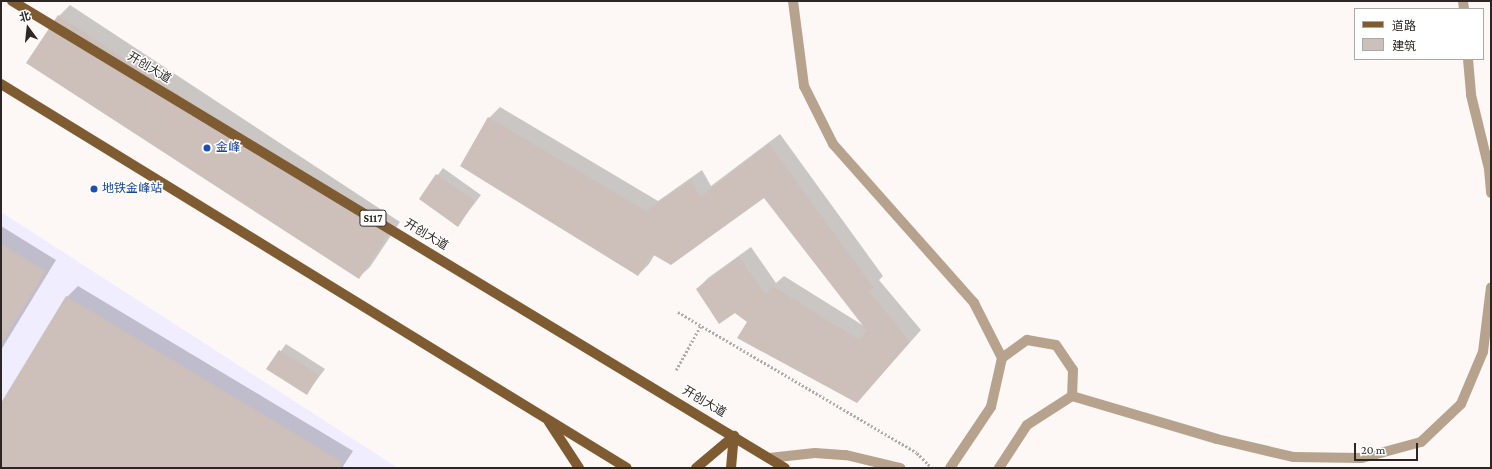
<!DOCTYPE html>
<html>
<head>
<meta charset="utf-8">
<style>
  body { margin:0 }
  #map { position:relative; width:1492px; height:469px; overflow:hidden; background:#fdf8f5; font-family:"Crimson Pro","Noto Sans SC",serif }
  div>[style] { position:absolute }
  .industrial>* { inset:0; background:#efedff }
  .shadow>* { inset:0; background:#0003 }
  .building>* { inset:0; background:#cdbfb9 }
  .path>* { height:2.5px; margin-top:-1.25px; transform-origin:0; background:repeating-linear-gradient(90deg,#b1aca9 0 2px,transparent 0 4px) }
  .minor>* { height:10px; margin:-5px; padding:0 5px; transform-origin:5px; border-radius:5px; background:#b7a38d }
  .major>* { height:10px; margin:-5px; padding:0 5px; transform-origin:5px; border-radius:5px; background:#7f5b32 }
  .dots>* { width:11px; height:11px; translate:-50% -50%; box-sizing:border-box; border:2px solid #fff; border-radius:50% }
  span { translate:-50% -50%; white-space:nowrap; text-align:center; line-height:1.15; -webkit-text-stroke:3px #fff; paint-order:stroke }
  .shield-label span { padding:1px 3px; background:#fff; border:1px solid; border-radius:3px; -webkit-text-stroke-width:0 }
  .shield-label { font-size:11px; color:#2c2724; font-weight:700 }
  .street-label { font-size:12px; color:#2c2724 }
  .transit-label { font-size:12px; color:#164399 }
  .left { translate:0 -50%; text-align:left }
  .frame { position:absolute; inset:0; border:2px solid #2c2724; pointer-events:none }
  .legend { position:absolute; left:1354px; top:8px; width:130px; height:52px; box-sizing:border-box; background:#fff; border:1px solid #aba9a7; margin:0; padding:5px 7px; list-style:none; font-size:12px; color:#2c2724 }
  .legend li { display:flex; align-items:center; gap:8px; height:20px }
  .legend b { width:20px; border:1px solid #aba9a7 }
  .north { position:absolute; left:8px; top:8px; width:40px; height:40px; -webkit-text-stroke:3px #fff; paint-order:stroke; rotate:345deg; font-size:11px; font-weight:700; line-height:16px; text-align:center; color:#2c2724 }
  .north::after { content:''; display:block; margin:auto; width:14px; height:18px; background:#2c2724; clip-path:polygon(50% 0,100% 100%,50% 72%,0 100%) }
  .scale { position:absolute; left:1354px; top:443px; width:64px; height:18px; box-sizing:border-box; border:2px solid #2c2724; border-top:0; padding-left:5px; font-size:12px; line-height:14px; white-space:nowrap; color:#2c2724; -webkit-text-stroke:3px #fff; paint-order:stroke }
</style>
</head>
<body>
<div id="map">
  <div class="industrial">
    <div style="clip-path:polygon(1px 212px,398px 468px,1px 468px)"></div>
  </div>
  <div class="shadow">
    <div style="clip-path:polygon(70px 5px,400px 222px,370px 267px,358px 278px,59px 16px)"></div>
    <div style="clip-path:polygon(500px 107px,658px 201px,702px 170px,711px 186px,780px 134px,883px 276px,879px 280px,921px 330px,857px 402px,735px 311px,697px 289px,708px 278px,751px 247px,776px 283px,784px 276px,864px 326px,764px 197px,655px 254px,649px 264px,638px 275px,489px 118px)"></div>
    <div style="clip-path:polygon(443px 168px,481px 195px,458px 225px,420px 199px)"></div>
    <div style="clip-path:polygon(1px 226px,56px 260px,1px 350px)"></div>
    <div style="clip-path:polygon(78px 286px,353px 451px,342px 468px,1px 468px,1px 405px,67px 297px)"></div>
    <div style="clip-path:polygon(286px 344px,325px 369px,307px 393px,268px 369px)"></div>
  </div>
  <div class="building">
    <div style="clip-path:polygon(58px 15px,389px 233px,359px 279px,26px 63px)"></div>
    <div style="clip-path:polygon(488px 117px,646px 211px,691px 180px,700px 197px,769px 144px,873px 287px,869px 291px,910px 342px,857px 403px,737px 338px,747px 322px,735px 313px,719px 324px,696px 289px,739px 257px,766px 295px,772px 286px,859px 340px,867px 331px,764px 198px,671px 265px,652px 254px,638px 276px,460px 166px)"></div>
    <div style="clip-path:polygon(436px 174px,475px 201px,458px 227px,419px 199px)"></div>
    <div style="clip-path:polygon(1px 244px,46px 271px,1px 344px)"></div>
    <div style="clip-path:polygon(66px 296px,342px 462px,339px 468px,1px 468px,1px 403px)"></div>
    <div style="clip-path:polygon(279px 350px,319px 375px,307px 395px,266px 369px)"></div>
  </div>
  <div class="path">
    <div style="left:678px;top:312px;width:277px;rotate:30.5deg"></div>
    <div style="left:917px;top:453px;width:21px;rotate:45deg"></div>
    <div style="left:676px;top:370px;width:51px;rotate:-60.9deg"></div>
  </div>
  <div class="minor">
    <div style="left:793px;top:1px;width:86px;rotate:82.6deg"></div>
    <div style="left:804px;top:86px;width:65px;rotate:63.4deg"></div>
    <div style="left:833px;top:144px;width:213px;rotate:48.4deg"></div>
    <div style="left:974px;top:303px;width:62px;rotate:63deg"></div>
    <div style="left:1002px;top:358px;width:50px;rotate:102.7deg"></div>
    <div style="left:991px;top:407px;width:73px;rotate:123.9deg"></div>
    <div style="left:1463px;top:1px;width:8px;rotate:83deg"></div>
    <div style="left:1468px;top:59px;width:36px;rotate:85deg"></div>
    <div style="left:1471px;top:95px;width:76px;rotate:76.3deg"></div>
    <div style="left:1489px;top:169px;width:24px;rotate:85deg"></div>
    <div style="left:1002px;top:358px;width:31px;rotate:-36deg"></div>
    <div style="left:1027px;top:340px;width:29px;rotate:10deg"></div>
    <div style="left:1056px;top:345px;width:30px;rotate:56deg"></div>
    <div style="left:1073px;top:370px;width:26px;rotate:92deg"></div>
    <div style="left:769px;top:458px;width:46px;rotate:-6.2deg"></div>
    <div style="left:815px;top:453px;width:31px;rotate:4deg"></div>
    <div style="left:846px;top:455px;width:56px;rotate:13.5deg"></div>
    <div style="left:999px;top:468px;width:51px;rotate:-56.9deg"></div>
    <div style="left:1027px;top:425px;width:54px;rotate:-32.8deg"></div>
    <div style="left:1072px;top:396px;width:151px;rotate:16.5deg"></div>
    <div style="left:1217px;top:439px;width:78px;rotate:13.3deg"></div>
    <div style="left:1293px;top:457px;width:69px;rotate:0.8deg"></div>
    <div style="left:1362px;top:458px;width:61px;rotate:-15.2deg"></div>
    <div style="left:1421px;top:442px;width:55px;rotate:-43.5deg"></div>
    <div style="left:1461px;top:404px;width:56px;rotate:-67.1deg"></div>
    <div style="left:1483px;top:352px;width:65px;rotate:-83deg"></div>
  </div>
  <div class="major">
    <div style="left:12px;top:1px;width:903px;rotate:31.14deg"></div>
    <div style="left:1px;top:84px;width:734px;rotate:31.53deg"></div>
    <div style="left:549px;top:422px;width:55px;rotate:56.9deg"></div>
    <div style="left:696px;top:468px;width:50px;rotate:-40.1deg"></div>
    <div style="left:731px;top:468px;width:32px;rotate:-85deg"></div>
  </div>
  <div class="dots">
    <div style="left:207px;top:148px;background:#1a4fb4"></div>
    <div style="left:94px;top:189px;background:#1a4fb4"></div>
  </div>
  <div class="shield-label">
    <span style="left:373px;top:218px">S117</span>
  </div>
  <div class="street-label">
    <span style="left:149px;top:68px;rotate:31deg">开创大道</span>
    <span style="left:426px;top:235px;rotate:31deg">开创大道</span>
    <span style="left:704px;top:402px;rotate:31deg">开创大道</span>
  </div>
  <div class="transit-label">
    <span class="left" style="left:216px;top:148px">金峰</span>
    <span class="left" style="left:102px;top:189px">地铁金峰站</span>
  </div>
  <div class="frame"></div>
  <ul class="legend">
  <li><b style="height:5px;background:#7f5b32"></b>道路</li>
  <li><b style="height:11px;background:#cdbfb9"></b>建筑</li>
  </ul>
  <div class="north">北</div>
  <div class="scale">20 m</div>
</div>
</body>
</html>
